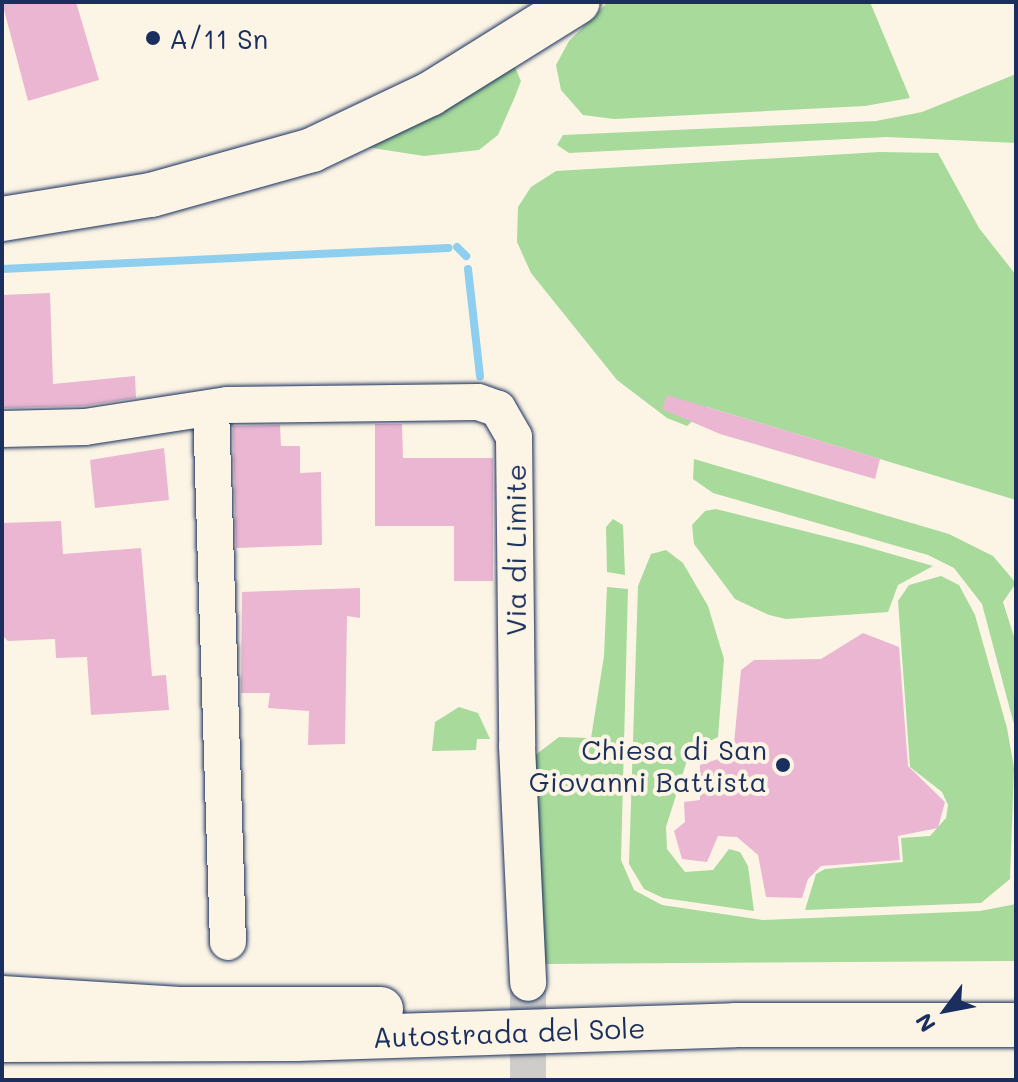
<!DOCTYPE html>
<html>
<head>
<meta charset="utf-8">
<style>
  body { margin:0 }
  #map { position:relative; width:1018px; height:1082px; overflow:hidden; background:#fcf5e5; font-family:Mali,sans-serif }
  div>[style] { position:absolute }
  .green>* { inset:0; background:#a7da9b }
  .stream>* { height:8px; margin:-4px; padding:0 4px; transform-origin:4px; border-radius:4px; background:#8eceef }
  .building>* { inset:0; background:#eab6d2 }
  .minor-tunnel>* { height:36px; margin-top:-18px; transform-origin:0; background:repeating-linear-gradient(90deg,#cfcdca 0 36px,transparent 0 54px) }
  .roads { filter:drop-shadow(0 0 2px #1b2f5e) drop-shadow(0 0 2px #1b2f5e) }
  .minor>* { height:36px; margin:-18px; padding:0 18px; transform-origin:18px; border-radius:18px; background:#fcf5e5 }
  .highway>* { height:44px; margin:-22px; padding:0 22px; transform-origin:22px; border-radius:22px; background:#fcf5e5 }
  .dots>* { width:22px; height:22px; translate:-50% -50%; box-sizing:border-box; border:4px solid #fcf5e5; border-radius:50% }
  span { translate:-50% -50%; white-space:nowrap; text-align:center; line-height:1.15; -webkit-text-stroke:8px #fcf5e5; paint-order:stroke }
  .poi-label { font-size:28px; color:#1b2f5e }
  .left { translate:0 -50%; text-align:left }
  .right { translate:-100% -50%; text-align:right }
  .street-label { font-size:28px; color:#1b2f5e }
  .frame { position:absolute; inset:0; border:4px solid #1b2f5e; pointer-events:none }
  .north { position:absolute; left:906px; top:970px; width:80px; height:80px; -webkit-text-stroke:6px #fcf5e5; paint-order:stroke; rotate:238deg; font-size:22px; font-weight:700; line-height:32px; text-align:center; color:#1b2f5e }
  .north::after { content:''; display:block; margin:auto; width:28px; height:36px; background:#1b2f5e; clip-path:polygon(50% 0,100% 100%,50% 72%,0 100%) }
</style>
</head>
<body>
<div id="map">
  <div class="green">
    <div style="clip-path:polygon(608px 2px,870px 2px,910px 98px,865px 106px,614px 119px,583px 115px,561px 90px,556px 65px,569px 41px)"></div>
    <div style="clip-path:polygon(514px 65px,521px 81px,514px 99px,498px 135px,479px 150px,424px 156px,366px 147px)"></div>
    <div style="clip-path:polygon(1016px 74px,1016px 143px,887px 137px,569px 153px,557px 145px,563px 135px,876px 121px,922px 112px)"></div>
    <div style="clip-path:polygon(880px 152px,938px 153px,979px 228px,1016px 275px,1016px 500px,707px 407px,687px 426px,667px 418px,617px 380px,531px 273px,517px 242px,518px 207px,531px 187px,556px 171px)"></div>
    <div style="clip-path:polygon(694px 459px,949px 534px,993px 556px,1016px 583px,1003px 602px,1016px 643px,1016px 732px,982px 604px,954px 568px,928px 555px,713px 493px,693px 479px)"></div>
    <div style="clip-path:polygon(716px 509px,860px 545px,933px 566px,898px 585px,888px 612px,786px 619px,769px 615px,735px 599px,694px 544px,692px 525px,705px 511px)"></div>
    <div style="clip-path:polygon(613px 519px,623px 525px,625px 575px,607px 572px,606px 527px)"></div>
    <div style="clip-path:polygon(666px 550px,683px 563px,708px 606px,724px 659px,718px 737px,690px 751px,666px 827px,667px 849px,685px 872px,713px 870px,729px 849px,740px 852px,748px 866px,754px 911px,663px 898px,644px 889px,629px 864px,638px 586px,651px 554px)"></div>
    <div style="clip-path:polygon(941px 576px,959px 585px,975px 615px,1007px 728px,1014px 768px,1010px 879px,981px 903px,805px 910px,816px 874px,825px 869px,903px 862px,901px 838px,930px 836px,946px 818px,948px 805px,942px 792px,910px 767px,898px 601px,909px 585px)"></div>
    <div style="clip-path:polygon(607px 587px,628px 589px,621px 860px,634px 890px,662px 905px,763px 920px,980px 911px,1016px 904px,1016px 961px,543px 964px,534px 756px,559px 737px,591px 738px,604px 656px)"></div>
    <div style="clip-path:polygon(459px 707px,478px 713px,490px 739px,477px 739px,476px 750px,432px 751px,435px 722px)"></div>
  </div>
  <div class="stream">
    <div style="left:457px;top:247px;width:13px;rotate:45deg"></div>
    <div style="left:2px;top:269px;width:447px;rotate:-2.7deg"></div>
    <div style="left:468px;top:269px;width:108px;rotate:83.6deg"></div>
  </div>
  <div class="building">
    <div style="clip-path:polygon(2px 2px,76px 2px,99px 80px,28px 101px)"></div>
    <div style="clip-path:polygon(50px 293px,53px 384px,135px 376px,136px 398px,83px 406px,2px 408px,2px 295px)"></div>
    <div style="clip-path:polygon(667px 395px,880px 459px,875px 479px,720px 434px,662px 409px)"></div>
    <div style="clip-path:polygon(375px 424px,402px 424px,403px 458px,493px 458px,493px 581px,454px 581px,454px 526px,375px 526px)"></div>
    <div style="clip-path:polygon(280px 425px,281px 446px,300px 446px,300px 473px,321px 472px,322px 545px,236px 548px,233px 426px)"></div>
    <div style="clip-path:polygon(164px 448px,169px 500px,95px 508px,90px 460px)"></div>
    <div style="clip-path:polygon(61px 521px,63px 554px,141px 548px,152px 676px,166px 675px,169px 710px,91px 715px,87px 657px,56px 658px,55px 639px,8px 641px,2px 635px,3px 523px)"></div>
    <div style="clip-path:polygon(360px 588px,360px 618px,347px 616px,345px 744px,308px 745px,309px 711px,268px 708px,270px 693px,241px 693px,242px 592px)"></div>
    <div style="clip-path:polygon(863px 633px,899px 647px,908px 766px,945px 802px,938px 828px,898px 836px,900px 860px,821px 866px,808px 879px,802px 898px,766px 897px,758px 855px,737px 837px,718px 836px,707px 862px,682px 859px,674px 831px,685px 822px,684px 802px,700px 800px,700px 765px,733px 754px,741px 670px,754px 660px,821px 659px)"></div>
  </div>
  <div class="minor-tunnel">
    <div style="left:528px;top:1080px;width:97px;rotate:-90deg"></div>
  </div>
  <div class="roads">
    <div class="minor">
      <div style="left:211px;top:408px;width:534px;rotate:88.18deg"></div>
      <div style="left:2px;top:429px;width:83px;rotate:-1.4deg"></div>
      <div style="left:85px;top:427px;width:144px;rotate:-8.8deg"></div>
      <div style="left:227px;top:405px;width:251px;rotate:-0.7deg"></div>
      <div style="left:478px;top:402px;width:21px;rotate:19deg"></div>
      <div style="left:498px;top:409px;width:32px;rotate:60deg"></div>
      <div style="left:514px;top:437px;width:309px;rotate:89.4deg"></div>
      <div style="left:517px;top:746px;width:237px;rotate:87.3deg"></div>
    </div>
    <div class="highway">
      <div style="left:2px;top:219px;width:151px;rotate:-9.2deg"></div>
      <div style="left:151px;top:195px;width:167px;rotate:-15.6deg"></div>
      <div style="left:312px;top:150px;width:131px;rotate:-25.4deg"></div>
      <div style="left:430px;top:94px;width:174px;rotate:-31.9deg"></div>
      <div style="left:2px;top:998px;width:178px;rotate:3.5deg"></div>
      <div style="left:180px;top:1009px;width:201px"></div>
      <div style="left:2px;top:1040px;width:294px;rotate:-0.2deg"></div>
      <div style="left:296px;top:1039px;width:439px;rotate:-1.8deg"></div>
      <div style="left:735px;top:1025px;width:281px"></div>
    </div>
  </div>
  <div class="dots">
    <div style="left:153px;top:38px;background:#1b2f5e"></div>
    <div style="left:783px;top:765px;background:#1b2f5e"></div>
  </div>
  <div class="poi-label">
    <span class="left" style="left:169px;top:38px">A/11 Sn</span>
    <span class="right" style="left:767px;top:765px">Chiesa di San<br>Giovanni Battista</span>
  </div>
  <div class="street-label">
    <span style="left:515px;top:550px;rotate:-90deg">Via di Limite</span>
    <span style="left:509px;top:1032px;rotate:-2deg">Autostrada del Sole</span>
  </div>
  <div class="frame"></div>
  <div class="north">N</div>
</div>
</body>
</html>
